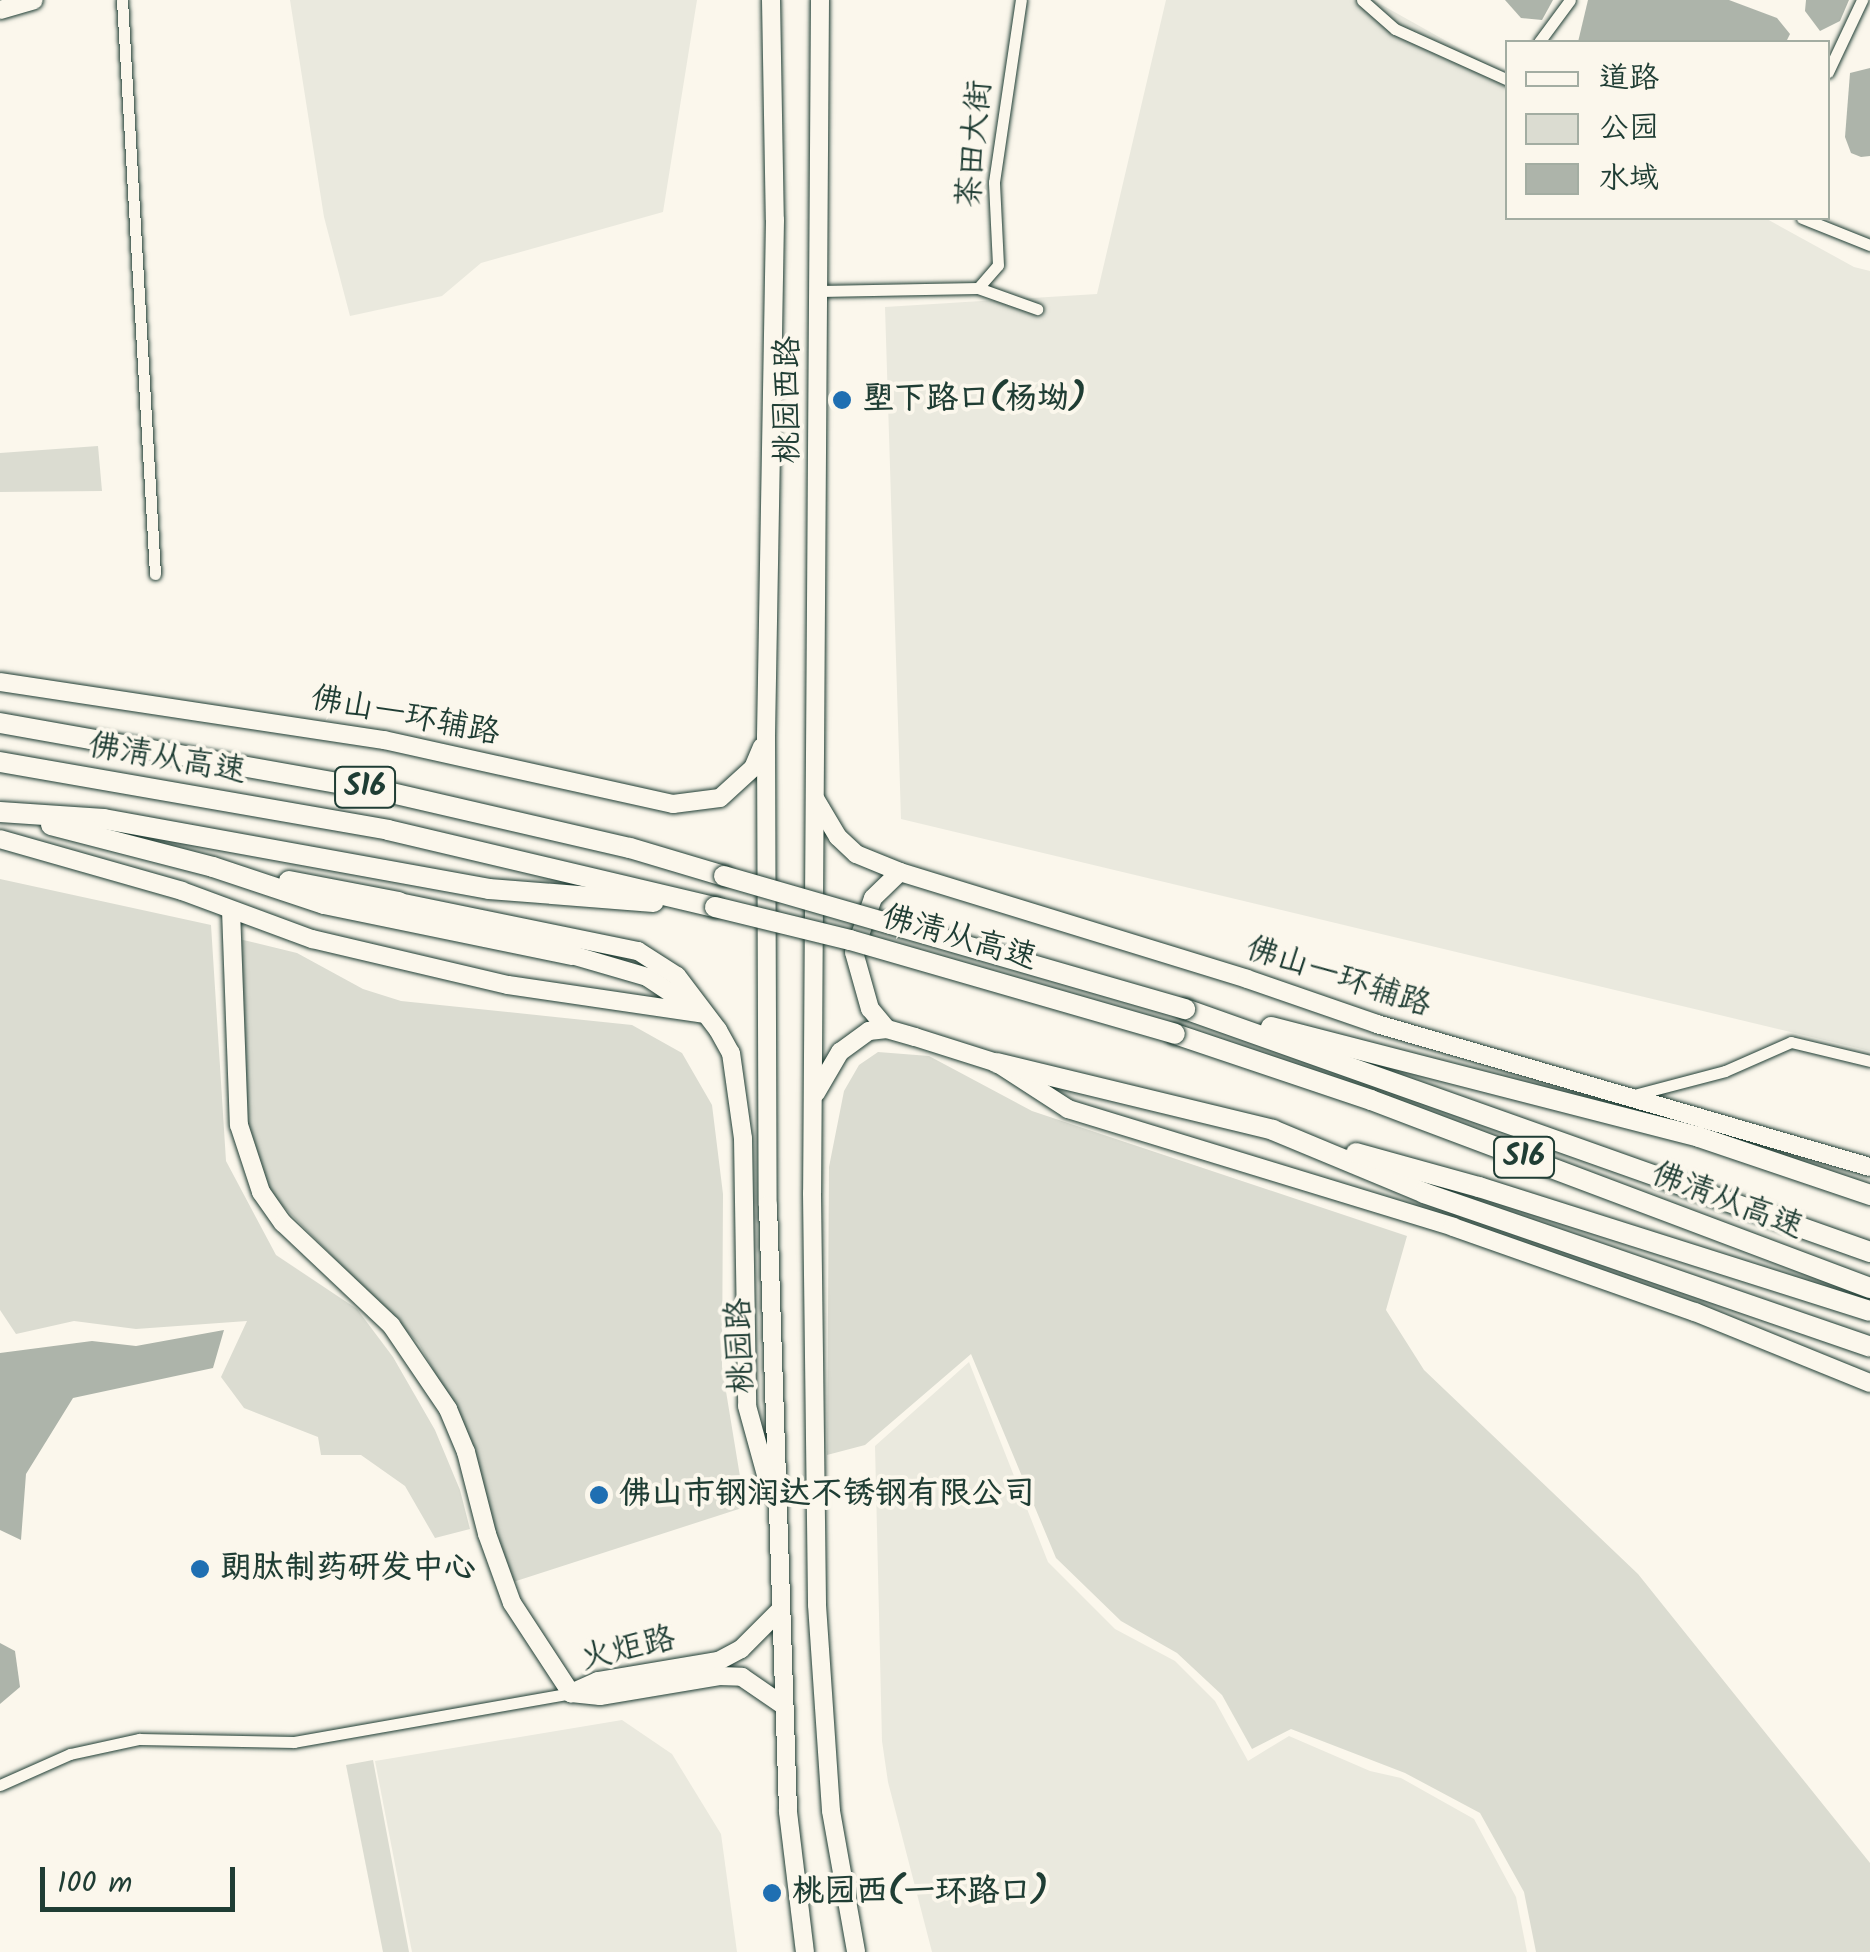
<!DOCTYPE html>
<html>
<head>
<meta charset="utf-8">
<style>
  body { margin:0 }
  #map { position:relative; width:1870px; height:1952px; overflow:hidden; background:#fbf7ec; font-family:Kalam,"LXGW WenKai TC",sans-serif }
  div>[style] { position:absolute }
  .built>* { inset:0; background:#eae9de }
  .green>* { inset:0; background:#dbdcd1 }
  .water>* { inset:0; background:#adb4aa }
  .roads { filter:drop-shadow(0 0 2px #1f3d34) drop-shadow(0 0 2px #1f3d34) }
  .street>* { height:11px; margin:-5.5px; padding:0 5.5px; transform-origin:5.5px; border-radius:5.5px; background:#fbf7ec }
  .secondary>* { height:18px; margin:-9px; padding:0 9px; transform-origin:9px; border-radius:9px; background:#fbf7ec }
  .highway>* { height:20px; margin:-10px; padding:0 10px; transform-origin:10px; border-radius:10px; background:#fbf7ec }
  .bridges { filter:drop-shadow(0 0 2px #1f3d34) drop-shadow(0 0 2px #1f3d34) }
  .highway-bridge>* { height:20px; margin:-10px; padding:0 10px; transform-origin:10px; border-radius:10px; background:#fbf7ec }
  .dots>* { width:28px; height:28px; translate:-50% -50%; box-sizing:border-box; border:5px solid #fbf7ec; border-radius:50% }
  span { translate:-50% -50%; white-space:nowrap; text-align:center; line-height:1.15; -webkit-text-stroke:8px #fbf7ec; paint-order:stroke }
  .shield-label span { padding:2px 8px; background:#fbf7ec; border:2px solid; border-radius:8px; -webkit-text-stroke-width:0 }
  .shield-label { font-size:30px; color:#1f3d34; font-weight:700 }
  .street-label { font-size:32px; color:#1f3d34 }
  .poi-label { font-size:32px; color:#1f3d34; font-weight:700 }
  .left { translate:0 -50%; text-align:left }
  .legend { position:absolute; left:1505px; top:40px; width:325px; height:180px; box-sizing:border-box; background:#fbf7ec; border:2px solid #a3ada2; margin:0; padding:12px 18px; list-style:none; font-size:30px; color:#1f3d34 }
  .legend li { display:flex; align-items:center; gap:20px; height:50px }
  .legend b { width:50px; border:2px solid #a3ada2 }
  .scale { position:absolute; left:40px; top:1867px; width:195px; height:45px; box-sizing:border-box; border:5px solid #1f3d34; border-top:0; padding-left:12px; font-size:30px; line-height:35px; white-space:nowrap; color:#1f3d34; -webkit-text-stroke:8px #fbf7ec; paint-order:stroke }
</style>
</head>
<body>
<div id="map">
  <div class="built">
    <div style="clip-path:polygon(290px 0,697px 0,663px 212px,481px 263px,442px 296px,350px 316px,324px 217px)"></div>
    <div style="clip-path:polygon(1166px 0,1373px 0,1507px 75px,1508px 218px,1765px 218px,1854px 267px,1870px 271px,1870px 1051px,901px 819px,885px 307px,1097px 294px)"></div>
    <div style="clip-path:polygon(969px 1362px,1048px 1562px,1115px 1629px,1175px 1661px,1215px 1701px,1248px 1761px,1289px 1736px,1370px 1771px,1401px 1778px,1474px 1819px,1516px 1897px,1527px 1952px,932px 1952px,888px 1782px,882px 1741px,875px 1446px)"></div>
    <div style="clip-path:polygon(622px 1720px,672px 1754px,721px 1834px,737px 1952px,412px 1952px,375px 1761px)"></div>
  </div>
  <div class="green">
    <div style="clip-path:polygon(98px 446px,102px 491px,0 492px,0 453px)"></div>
    <div style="clip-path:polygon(0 879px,211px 925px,226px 1161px,276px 1255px,357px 1309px,393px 1357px,435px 1430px,460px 1490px,470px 1529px,435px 1538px,405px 1486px,361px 1455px,321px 1455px,318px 1437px,244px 1408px,221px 1377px,247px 1321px,136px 1329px,74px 1321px,16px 1334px,0 1310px)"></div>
    <div style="clip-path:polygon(235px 938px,297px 953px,363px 989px,401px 1001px,632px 1025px,682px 1053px,712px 1105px,723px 1194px,722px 1367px,745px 1507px,510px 1583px,441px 1384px,419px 1344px,271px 1194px,243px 1124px)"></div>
    <div style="clip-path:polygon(878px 1052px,929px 1056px,1032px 1111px,1407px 1236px,1386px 1310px,1424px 1370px,1638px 1574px,1870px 1863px,1870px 1952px,1536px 1952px,1524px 1892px,1480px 1813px,1405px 1773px,1291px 1729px,1252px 1749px,1222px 1695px,1177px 1653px,1121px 1621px,1056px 1558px,971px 1354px,865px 1445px,827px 1455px,829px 1167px,844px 1091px,859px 1065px)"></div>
    <div style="clip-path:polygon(373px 1760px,409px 1952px,383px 1952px,346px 1765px)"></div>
  </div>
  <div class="water">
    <div style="clip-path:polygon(1505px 0,1553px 0,1542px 20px,1521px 18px)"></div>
    <div style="clip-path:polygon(1588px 0,1729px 0,1777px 18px,1790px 34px,1786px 42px,1578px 42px)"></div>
    <div style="clip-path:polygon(1806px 0,1849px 0,1840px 21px,1820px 31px,1805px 11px)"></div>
    <div style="clip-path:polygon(1870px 68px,1870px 156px,1861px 157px,1851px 153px,1845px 137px,1850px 73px)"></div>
    <div style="clip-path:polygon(224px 1330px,213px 1368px,73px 1398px,26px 1474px,21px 1540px,0 1530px,0 1353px,92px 1341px,136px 1346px)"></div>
    <div style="clip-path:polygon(0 1643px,15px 1651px,20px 1687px,0 1704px)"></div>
  </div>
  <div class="roads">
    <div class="street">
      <div style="left:122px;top:0;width:575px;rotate:86.71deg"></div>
      <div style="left:1362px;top:0;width:44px;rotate:41.3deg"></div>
      <div style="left:1395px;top:29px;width:124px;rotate:24.3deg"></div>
      <div style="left:1539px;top:42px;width:52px;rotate:-53.6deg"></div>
      <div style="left:1828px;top:72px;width:80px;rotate:-64.7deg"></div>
      <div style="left:1802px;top:218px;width:73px;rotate:21.7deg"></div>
      <div style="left:978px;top:288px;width:30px;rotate:-49deg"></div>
      <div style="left:998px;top:265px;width:83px;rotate:-92.8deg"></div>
      <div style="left:994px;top:182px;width:184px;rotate:-81.6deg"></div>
      <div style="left:820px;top:291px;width:158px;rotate:-1.1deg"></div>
      <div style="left:978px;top:288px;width:63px;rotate:19.6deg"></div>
      <div style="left:1630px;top:1096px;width:98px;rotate:-14.7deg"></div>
      <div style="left:1725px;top:1071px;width:72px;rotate:-23.7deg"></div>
      <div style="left:1791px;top:1042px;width:81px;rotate:13.5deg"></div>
      <div style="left:0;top:1785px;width:77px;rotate:-23.9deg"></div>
      <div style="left:70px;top:1754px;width:71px;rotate:-12.3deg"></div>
      <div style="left:139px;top:1739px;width:155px;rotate:1.1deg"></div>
      <div style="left:294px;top:1742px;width:281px;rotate:-10deg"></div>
    </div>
    <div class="secondary">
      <div style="left:771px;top:0;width:220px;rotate:89deg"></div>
      <div style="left:775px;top:220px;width:517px;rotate:91deg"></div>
      <div style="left:766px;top:737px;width:468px;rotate:89.8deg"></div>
      <div style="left:768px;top:1205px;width:607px;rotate:88.11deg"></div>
      <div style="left:788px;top:1812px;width:141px;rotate:83.1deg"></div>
      <div style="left:820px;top:0;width:1193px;rotate:90.38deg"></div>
      <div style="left:812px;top:1193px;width:412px;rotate:89.3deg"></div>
      <div style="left:817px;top:1605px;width:206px;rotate:86.1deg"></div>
      <div style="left:831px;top:1811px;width:143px;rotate:79.9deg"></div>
      <div style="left:0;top:10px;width:35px;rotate:-16deg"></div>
      <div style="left:0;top:682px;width:388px;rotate:8.6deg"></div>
      <div style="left:384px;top:740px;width:296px;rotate:12.5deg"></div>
      <div style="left:673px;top:804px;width:47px;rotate:-7.3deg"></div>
      <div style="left:720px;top:798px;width:45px;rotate:-42.3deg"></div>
      <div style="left:753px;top:768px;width:23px;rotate:-67deg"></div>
      <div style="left:816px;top:800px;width:43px;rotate:59.3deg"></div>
      <div style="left:838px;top:837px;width:25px;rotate:43deg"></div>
      <div style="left:856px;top:854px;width:48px;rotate:22.2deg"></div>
      <div style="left:900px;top:872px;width:363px;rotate:17.1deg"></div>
      <div style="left:1247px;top:979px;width:138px;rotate:19.1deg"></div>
      <div style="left:1377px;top:1024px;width:513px;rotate:16.18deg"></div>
      <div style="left:0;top:839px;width:189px;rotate:15.9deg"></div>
      <div style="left:182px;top:891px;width:139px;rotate:20.3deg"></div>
      <div style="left:312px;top:939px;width:201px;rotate:13.2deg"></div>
      <div style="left:508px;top:985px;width:198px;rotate:8.4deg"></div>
      <div style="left:399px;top:902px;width:244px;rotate:11.6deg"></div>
      <div style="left:638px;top:951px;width:46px;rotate:32.7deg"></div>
      <div style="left:677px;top:976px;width:68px;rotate:52.8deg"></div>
      <div style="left:718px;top:1030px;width:26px;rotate:61deg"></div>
      <div style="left:731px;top:1053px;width:86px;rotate:82deg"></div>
      <div style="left:743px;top:1138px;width:268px;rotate:89.1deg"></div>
      <div style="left:747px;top:1406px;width:90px;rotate:74.6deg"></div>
      <div style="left:231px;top:910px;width:215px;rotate:87.9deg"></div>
      <div style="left:239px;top:1125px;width:71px;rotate:71.8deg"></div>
      <div style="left:261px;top:1192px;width:38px;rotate:55deg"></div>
      <div style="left:283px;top:1223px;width:149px;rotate:43.4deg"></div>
      <div style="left:391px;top:1325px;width:102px;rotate:55.8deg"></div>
      <div style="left:448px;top:1409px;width:47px;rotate:67.3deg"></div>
      <div style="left:466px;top:1452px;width:85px;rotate:75.6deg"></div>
      <div style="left:487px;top:1534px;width:73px;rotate:70.1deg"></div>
      <div style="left:512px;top:1603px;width:108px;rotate:56.8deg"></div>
      <div style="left:572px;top:955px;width:78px;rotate:16.3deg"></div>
      <div style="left:647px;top:977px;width:58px;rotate:33.7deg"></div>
      <div style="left:887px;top:1029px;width:26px;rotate:-130deg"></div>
      <div style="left:870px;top:1009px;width:59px;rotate:-105.7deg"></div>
      <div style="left:854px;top:952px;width:57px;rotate:-70.6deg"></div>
      <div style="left:873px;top:898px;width:37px;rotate:-44deg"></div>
      <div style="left:816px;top:1093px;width:48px;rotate:-59.7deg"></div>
      <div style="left:840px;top:1052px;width:36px;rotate:-36deg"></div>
      <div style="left:869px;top:1031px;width:18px;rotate:-6deg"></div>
      <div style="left:887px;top:1029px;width:29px;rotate:16deg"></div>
      <div style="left:915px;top:1037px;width:86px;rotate:17.6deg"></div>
      <div style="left:997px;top:1063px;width:85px;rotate:32.9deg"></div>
      <div style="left:1068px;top:1109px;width:403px;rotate:17deg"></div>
      <div style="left:1453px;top:1227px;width:256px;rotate:19.4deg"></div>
      <div style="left:1695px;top:1312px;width:189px;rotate:22.1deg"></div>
      <div style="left:781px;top:1609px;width:57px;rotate:135deg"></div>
      <div style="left:741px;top:1649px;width:26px;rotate:152deg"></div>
      <div style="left:718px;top:1661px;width:122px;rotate:170.5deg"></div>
      <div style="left:598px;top:1681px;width:30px;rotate:156deg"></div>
      <div style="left:571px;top:1693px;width:29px;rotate:6deg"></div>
      <div style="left:600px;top:1696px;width:121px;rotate:-9.5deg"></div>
      <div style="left:719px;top:1676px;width:23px;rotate:2deg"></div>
      <div style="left:742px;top:1677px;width:51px;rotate:34.6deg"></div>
    </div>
    <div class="highway">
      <div style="left:0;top:723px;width:389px;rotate:10.1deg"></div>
      <div style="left:383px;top:791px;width:253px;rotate:13deg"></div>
      <div style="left:630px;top:848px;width:98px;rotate:16.6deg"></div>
      <div style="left:0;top:762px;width:394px;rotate:9.9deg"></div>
      <div style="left:388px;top:830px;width:336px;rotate:13.3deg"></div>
      <div style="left:0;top:812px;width:104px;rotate:3.9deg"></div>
      <div style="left:104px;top:819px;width:391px;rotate:10.3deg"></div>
      <div style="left:489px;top:889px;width:165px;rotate:4.5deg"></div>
      <div style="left:51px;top:825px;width:167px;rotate:14.5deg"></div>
      <div style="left:213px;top:867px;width:117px;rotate:18.4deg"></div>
      <div style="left:324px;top:904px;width:253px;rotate:11.6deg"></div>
      <div style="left:289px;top:881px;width:112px;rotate:10.8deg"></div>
      <div style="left:1185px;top:1009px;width:727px;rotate:19.53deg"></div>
      <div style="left:1271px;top:1027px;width:442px;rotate:14.4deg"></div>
      <div style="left:1699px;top:1137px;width:181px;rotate:18.7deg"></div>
      <div style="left:1175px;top:1034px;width:207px;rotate:18.6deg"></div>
      <div style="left:1371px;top:1100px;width:533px;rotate:20.64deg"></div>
      <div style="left:997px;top:1063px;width:284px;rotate:13.6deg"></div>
      <div style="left:1273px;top:1130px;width:164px;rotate:22.6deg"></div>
      <div style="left:1424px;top:1193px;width:472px;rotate:19deg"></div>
      <div style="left:1356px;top:1153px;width:128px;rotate:15.5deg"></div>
      <div style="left:1479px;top:1187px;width:410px;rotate:17.6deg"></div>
    </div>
  </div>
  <div class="bridges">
    <div class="highway-bridge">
      <div style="left:724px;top:876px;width:480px;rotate:16.1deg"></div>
      <div style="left:715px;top:907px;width:139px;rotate:13.7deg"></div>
      <div style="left:850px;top:940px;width:338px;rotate:16.1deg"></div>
    </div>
  </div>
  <div class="dots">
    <div style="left:842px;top:400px;background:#1f6fb2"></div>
    <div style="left:599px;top:1495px;background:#1f6fb2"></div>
    <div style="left:200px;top:1569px;background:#1f6fb2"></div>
    <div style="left:772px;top:1893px;background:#1f6fb2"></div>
  </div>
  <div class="shield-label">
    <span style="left:365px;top:787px">S16</span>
    <span style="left:1524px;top:1157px">S16</span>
  </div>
  <div class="street-label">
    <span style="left:976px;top:144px;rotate:-85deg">茶田大街</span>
    <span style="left:789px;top:400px;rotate:-90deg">桃园西路</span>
    <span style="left:405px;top:717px;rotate:11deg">佛山一环辅路</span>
    <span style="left:167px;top:760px;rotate:10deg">佛清从高速</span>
    <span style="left:959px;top:939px;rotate:16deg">佛清从高速</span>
    <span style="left:1338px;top:978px;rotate:18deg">佛山一环辅路</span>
    <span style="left:1727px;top:1202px;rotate:21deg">佛清从高速</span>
    <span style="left:742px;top:1346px;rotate:-92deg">桃园路</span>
    <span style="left:628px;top:1650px;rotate:-13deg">火炬路</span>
  </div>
  <div class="poi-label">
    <span class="left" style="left:862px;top:400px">塱下路口(杨坳)</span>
    <span class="left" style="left:619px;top:1495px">佛山市钢润达不锈钢有限公司</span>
    <span class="left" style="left:220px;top:1569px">朗肽制药研发中心</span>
    <span class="left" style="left:792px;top:1893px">桃园西(一环路口)</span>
  </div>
  <ul class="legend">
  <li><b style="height:12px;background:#fbf7ec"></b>道路</li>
  <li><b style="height:28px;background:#dbdcd1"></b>公园</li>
  <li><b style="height:28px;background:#adb4aa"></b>水域</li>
  </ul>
  <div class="scale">100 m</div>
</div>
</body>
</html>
